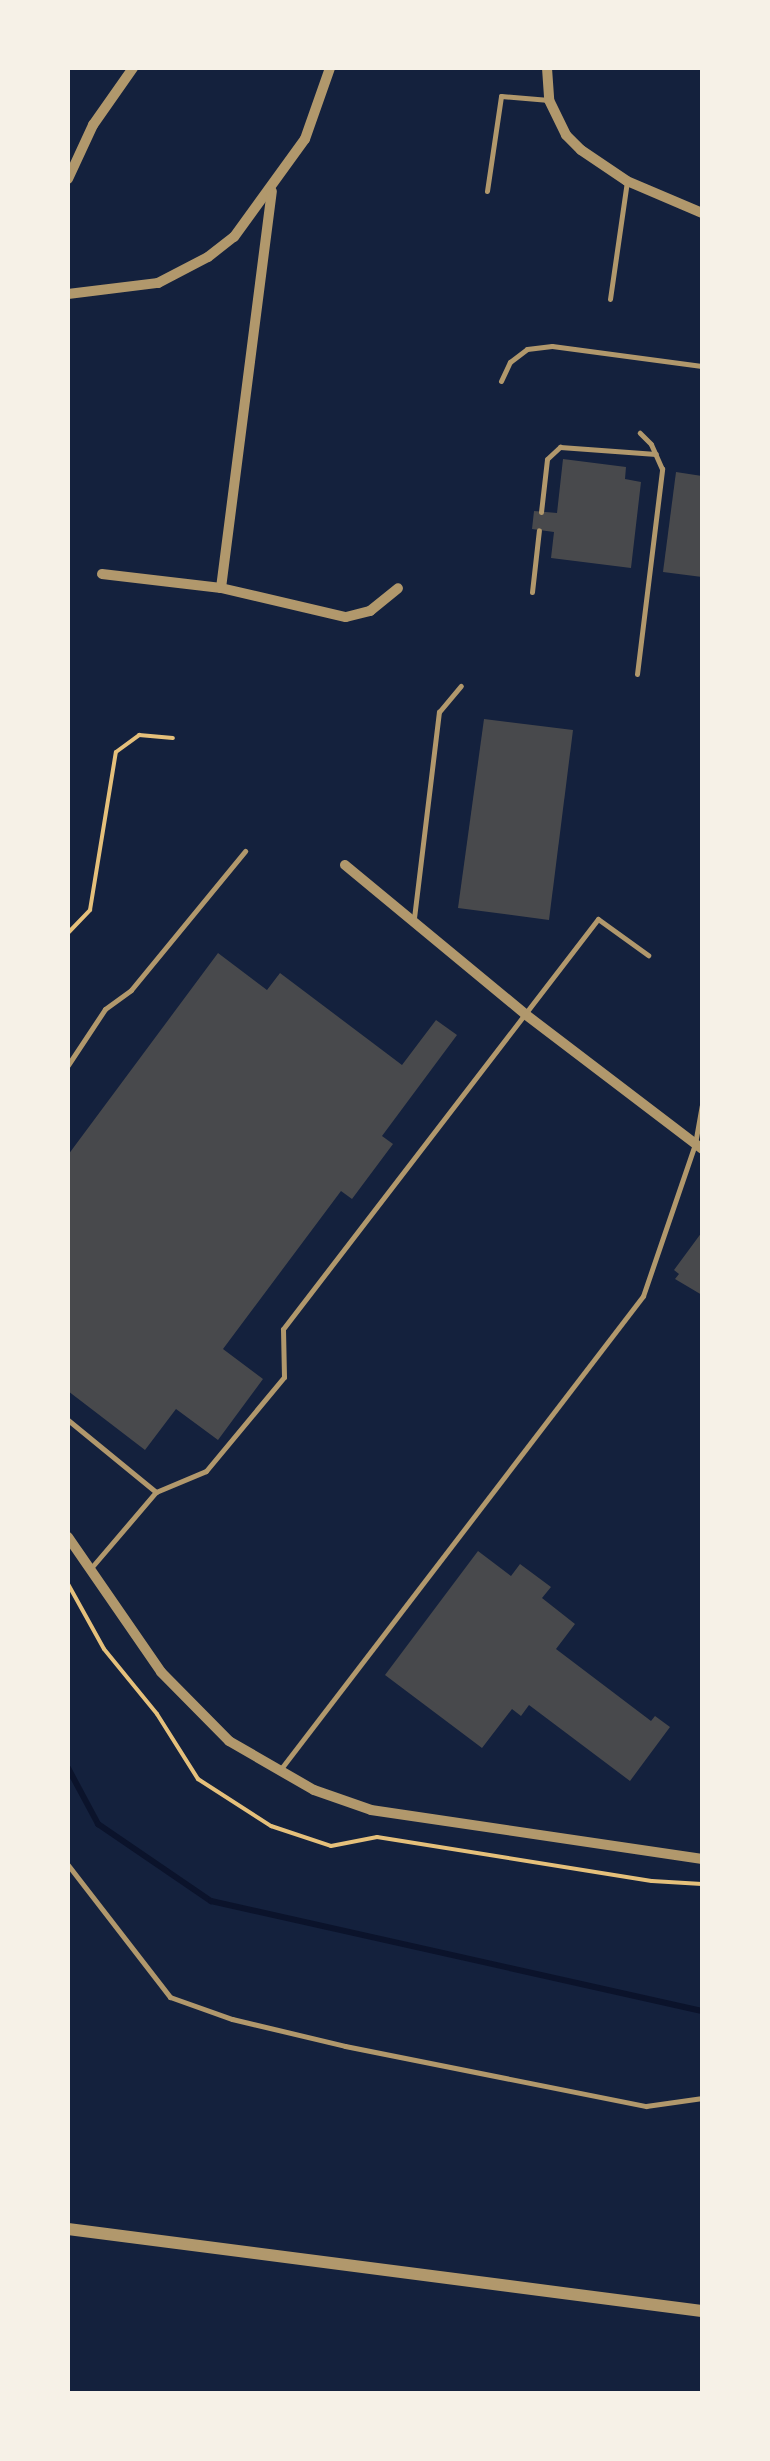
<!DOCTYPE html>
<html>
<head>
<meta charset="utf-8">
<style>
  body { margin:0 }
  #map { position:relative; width:770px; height:2461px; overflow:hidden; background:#14213d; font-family:Raleway,sans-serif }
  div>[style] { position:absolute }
  .stream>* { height:6px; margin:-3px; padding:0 3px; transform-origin:3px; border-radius:3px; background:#0b132b }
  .building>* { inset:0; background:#48494c }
  .path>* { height:4px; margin:-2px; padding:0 2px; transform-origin:2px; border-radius:2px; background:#e5c07b }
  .service>* { height:5px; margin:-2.5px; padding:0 2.5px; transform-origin:2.5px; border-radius:2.5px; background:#b1986c }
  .minor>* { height:10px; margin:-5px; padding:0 5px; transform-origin:5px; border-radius:5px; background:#b1986c }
  .tertiary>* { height:12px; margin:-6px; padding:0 6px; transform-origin:6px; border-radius:6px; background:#b1986c }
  span { translate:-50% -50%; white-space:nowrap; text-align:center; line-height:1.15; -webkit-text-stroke:8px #f6f1e7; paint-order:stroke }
  .frame { position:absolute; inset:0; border:70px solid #f6f1e7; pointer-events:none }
</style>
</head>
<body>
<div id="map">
  <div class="stream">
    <div style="left:68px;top:1768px;width:64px;rotate:61.8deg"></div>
    <div style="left:98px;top:1824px;width:137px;rotate:34.3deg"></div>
    <div style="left:211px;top:1901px;width:503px;rotate:12.63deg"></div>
  </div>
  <div class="building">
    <div style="clip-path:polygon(563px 459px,626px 467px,625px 479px,641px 482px,631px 568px,551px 558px,554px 532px,532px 529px,534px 511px,557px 513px)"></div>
    <div style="clip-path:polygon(676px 472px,702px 476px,702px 577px,663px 572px)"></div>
    <div style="clip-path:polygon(484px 719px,573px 730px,549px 920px,458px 908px)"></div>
    <div style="clip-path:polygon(218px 953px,267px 990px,280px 973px,402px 1065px,436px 1020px,457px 1035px,382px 1136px,393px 1144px,352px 1199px,341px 1191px,223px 1349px,263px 1379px,218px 1440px,176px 1409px,145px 1450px,68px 1391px,68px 1155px)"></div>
    <div style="clip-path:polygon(702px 1232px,702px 1295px,675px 1279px,679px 1274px,674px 1270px)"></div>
    <div style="clip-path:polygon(478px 1551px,511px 1576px,520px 1564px,551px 1587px,542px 1598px,575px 1624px,556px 1649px,651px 1721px,655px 1716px,670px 1727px,630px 1781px,529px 1705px,521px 1716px,512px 1709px,482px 1748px,385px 1675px)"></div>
  </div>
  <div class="path">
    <div style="left:68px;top:933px;width:32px;rotate:-46deg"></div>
    <div style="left:90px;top:910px;width:160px;rotate:-80.7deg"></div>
    <div style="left:116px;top:752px;width:29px;rotate:-36deg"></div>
    <div style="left:139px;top:735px;width:34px;rotate:5deg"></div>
    <div style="left:68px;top:1584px;width:74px;rotate:61deg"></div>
    <div style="left:104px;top:1649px;width:84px;rotate:50.8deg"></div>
    <div style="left:157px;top:1714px;width:77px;rotate:57.8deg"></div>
    <div style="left:198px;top:1779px;width:87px;rotate:32.8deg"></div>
    <div style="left:271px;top:1826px;width:63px;rotate:18.4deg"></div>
    <div style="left:331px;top:1846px;width:47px;rotate:-11.1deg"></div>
    <div style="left:377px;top:1837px;width:278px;rotate:9.1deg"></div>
    <div style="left:652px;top:1881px;width:50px;rotate:3.4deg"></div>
  </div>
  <div class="service">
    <div style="left:487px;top:191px;width:96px;rotate:-81.6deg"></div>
    <div style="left:501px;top:96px;width:48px;rotate:4.8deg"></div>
    <div style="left:610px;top:299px;width:119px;rotate:-81.8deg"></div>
    <div style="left:501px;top:381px;width:21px;rotate:-65deg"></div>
    <div style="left:510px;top:362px;width:21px;rotate:-37deg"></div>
    <div style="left:527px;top:349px;width:25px;rotate:-7deg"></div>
    <div style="left:552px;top:346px;width:151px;rotate:7.6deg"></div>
    <div style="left:541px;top:512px;width:53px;rotate:-83.5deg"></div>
    <div style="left:547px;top:459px;width:18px;rotate:-43deg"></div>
    <div style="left:560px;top:447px;width:96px;rotate:4.2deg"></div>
    <div style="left:532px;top:592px;width:62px;rotate:-83.6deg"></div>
    <div style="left:637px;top:674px;width:207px;rotate:-83deg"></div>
    <div style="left:662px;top:469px;width:27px;rotate:-114deg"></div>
    <div style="left:651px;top:444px;width:16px;rotate:-135deg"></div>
    <div style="left:414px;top:918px;width:208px;rotate:-83.1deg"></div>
    <div style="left:439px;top:712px;width:34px;rotate:-50deg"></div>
    <div style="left:68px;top:1065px;width:67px;rotate:-56.5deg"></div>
    <div style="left:105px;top:1009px;width:32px;rotate:-36deg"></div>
    <div style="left:131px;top:990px;width:180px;rotate:-50.6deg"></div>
    <div style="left:68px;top:1420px;width:114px;rotate:39.3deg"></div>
    <div style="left:91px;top:1568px;width:100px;rotate:-49.5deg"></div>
    <div style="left:156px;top:1492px;width:54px;rotate:-22.8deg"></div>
    <div style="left:206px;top:1471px;width:122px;rotate:-50.3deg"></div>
    <div style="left:284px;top:1377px;width:48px;rotate:-91.2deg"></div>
    <div style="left:283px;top:1329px;width:517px;rotate:-52.47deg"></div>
    <div style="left:598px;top:919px;width:62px;rotate:35.8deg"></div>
    <div style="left:280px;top:1770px;width:597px;rotate:-52.55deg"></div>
    <div style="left:643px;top:1296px;width:161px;rotate:-71.1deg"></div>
    <div style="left:695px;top:1144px;width:39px;rotate:-80deg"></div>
    <div style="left:68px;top:1865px;width:167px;rotate:52.3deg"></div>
    <div style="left:170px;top:1997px;width:66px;rotate:19.5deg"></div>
    <div style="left:232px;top:2019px;width:116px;rotate:13.4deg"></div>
    <div style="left:345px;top:2046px;width:307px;rotate:11.3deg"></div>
    <div style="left:646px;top:2106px;width:57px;rotate:-8.1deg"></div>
  </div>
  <div class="minor">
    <div style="left:547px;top:68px;width:32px;rotate:86deg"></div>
    <div style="left:549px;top:100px;width:39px;rotate:64deg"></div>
    <div style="left:566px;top:135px;width:21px;rotate:45deg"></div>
    <div style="left:581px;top:150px;width:55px;rotate:34deg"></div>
    <div style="left:627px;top:181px;width:82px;rotate:23.1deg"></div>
    <div style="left:68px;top:179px;width:60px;rotate:-65.2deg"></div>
    <div style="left:93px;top:125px;width:70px;rotate:-54.9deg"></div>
    <div style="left:68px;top:294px;width:91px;rotate:-7deg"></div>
    <div style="left:158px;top:283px;width:56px;rotate:-27.5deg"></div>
    <div style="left:208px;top:257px;width:33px;rotate:-38deg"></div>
    <div style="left:234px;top:237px;width:121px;rotate:-54.1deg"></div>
    <div style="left:305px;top:139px;width:75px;rotate:-70.6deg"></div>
    <div style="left:102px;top:574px;width:120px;rotate:6.7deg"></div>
    <div style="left:221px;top:588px;width:128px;rotate:13.1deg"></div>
    <div style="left:346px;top:617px;width:25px;rotate:-14deg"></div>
    <div style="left:370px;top:611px;width:36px;rotate:-39deg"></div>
    <div style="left:221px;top:588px;width:400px;rotate:-82.7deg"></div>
    <div style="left:345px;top:865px;width:234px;rotate:39.6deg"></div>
    <div style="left:525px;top:1014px;width:223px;rotate:37.3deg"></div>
    <div style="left:68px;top:1537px;width:164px;rotate:55.4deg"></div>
    <div style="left:161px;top:1672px;width:97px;rotate:45.4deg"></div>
    <div style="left:229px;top:1741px;width:98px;rotate:30deg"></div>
    <div style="left:314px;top:1790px;width:60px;rotate:19.3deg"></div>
    <div style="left:371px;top:1810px;width:335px;rotate:8.4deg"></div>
  </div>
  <div class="tertiary">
    <div style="left:68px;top:2229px;width:639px;rotate:7.37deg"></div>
  </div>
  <div class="frame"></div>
</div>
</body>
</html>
